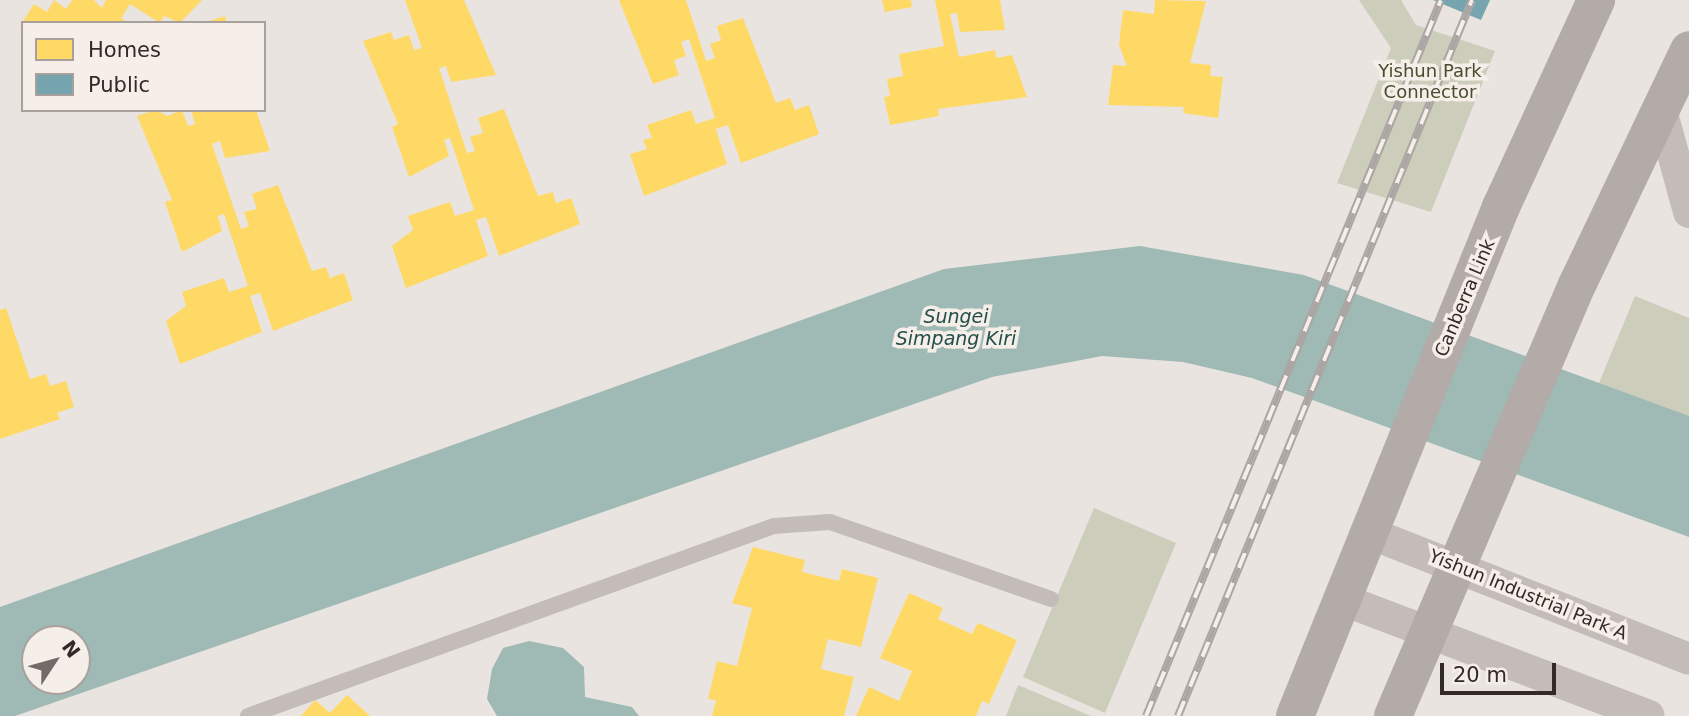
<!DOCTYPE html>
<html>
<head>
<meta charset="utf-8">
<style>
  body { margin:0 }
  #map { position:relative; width:1689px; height:716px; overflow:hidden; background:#eae4e0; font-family:"DejaVu Sans",sans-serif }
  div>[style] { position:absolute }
  .green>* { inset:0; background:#cdcdbc }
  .water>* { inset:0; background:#9fb9b5 }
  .homes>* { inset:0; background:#ffd966 }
  .public>* { inset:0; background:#76a5af }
  .service>* { height:16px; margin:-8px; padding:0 8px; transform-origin:8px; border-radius:8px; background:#c3bcb9 }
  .minor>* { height:32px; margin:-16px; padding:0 16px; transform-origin:16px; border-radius:16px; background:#c3bcb9 }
  .primary>* { height:38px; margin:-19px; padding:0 19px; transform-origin:19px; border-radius:19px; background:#b2aba8 }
  .rail>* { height:8px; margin-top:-4px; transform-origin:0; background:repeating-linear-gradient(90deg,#f6eee8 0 16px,#aba6a4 0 32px); box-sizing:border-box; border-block:2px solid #aba6a4 }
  span { translate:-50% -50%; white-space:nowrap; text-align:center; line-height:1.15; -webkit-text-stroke:7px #f6eee8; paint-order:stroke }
  .park-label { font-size:18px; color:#474e2f }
  .street-label { font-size:18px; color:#332a28 }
  .water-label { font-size:19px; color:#234f4b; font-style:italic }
  .legend { position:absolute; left:21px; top:21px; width:245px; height:91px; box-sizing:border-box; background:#f6eee8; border:2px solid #a8a09b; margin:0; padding:9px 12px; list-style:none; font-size:21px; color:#332a28 }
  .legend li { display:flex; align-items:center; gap:14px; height:35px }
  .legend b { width:35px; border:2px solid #a8a09b }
  .north { position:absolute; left:21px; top:625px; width:70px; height:70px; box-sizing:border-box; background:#f6eee8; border:2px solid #a8a09b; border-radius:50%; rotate:54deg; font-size:19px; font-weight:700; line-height:28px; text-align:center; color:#332a28 }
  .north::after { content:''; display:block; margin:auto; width:24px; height:32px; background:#736b68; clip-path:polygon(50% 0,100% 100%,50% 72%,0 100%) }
  .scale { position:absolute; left:1440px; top:663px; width:116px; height:32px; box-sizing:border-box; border:4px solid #332a28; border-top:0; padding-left:9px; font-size:21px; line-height:24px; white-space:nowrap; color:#332a28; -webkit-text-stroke:5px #f6eee8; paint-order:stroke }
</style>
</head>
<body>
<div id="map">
  <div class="green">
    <div style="clip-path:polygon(1359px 0,1401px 0,1416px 25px,1495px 51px,1431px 212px,1337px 183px,1391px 48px)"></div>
    <div style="clip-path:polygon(1635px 296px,1689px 318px,1689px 490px,1574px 443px)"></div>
    <div style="clip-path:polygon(1094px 508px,1176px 543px,1105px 713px,1023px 677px)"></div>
    <div style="clip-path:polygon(1018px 685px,1091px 716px,1006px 716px)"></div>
  </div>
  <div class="water">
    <div style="clip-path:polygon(evenodd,1140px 246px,1304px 275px,1689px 416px,1689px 537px,1252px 378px,1183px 362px,1102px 356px,992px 377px,15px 716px,0 716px,0 607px,944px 269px,1140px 246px,35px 639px,77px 639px,77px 681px,35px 681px,35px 639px)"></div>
    <div style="clip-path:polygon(529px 641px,563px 648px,584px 667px,585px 697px,632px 707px,639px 716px,497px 716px,487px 699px,492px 669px,503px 648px)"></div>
  </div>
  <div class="homes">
    <div style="clip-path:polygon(54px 0,66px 9px,72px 0,94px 0,102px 8px,106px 0,202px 0,180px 23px,164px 16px,160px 23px,130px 4px,121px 18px,129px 23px,20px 26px,34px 4px,47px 12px)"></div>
    <div style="clip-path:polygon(405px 0,464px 0,496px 75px,451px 82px,446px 66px,439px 68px,467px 153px,475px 151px,470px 137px,483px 133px,478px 118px,504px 109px,538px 196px,553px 192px,556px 203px,571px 198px,580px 224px,499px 256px,486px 217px,476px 220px,488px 256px,406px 288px,392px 246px,413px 230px,408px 216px,450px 202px,455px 216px,474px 210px,450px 138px,444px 140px,449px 156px,409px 177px,392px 127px,398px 124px,363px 41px,391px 32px,394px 40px,409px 35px,414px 50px,422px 48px)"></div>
    <div style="clip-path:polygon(619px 0,686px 0,706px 61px,715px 58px,710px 44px,721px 40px,717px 26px,743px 18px,776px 103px,790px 98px,795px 110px,809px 105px,819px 134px,741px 163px,728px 125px,716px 129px,727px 164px,644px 196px,630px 154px,647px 149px,643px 140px,652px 138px,647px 125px,691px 110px,696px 124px,715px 118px,689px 39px,681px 42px,686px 56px,674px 60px,679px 75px,653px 84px)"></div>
    <div style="clip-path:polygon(882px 0,911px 0,912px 7px,885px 12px)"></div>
    <div style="clip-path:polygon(935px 0,1000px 0,1005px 30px,960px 32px,957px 13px,950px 14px,959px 57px,995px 50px,996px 58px,1012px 55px,1027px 97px,938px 109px,939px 116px,890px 125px,884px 97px,890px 96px,887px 79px,903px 76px,899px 54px,944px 46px)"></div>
    <div style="clip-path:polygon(1155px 0,1206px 1px,1190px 63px,1211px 65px,1210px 76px,1223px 77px,1218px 118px,1183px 113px,1184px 107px,1108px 105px,1113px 65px,1127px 66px,1119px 45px,1123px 10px,1154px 14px)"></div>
    <div style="clip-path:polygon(225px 16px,227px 23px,206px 23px,206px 22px)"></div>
    <div style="clip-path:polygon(156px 110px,167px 116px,182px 110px,188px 126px,195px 124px,191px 110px,256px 110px,270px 151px,225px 158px,220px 141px,212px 144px,241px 229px,249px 226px,244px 212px,257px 209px,252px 194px,278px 185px,312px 271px,326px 267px,330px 278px,344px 273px,353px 300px,273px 331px,260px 293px,250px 296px,262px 332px,180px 364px,166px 321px,186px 306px,182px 292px,224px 278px,229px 292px,248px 286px,224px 214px,218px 216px,222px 231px,182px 252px,165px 202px,172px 200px,137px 116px)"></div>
    <div style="clip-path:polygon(6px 308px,30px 379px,46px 374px,50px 386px,66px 381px,74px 407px,57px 413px,60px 419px,0 439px,0 310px)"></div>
    <div style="clip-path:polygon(753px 547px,805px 560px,802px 572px,839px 581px,842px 569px,878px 578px,861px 647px,828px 639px,821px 669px,854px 677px,844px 716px,712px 716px,716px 700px,708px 699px,717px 661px,737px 666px,752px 608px,732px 603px)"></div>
    <div style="clip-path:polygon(909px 593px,943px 608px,938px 619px,972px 634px,978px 623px,1017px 640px,989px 704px,982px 701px,976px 716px,856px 716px,869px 687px,899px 701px,912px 671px,880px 658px)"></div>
    <div style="clip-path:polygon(347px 695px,370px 716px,301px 716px,315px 700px,330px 713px)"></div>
  </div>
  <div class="public">
    <div style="clip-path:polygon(1433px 0,1490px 0,1481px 20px)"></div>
  </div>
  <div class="service">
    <div style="left:248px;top:716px;width:559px;rotate:-19.86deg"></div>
    <div style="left:774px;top:526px;width:56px;rotate:-4.1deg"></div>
    <div style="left:830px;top:522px;width:234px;rotate:19.2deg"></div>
  </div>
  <div class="minor">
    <div style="left:1661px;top:110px;width:106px;rotate:74.6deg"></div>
    <div style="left:1367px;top:532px;width:346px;rotate:21.5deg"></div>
    <div style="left:1341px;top:599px;width:329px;rotate:20.8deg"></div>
  </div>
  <div class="primary">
    <div style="left:1295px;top:716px;width:549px;rotate:-67.97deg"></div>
    <div style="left:1501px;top:207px;width:228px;rotate:-65.3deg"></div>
    <div style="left:1393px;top:716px;width:469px;rotate:-66.9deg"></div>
    <div style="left:1577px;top:285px;width:260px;rotate:-64.5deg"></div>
  </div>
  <div class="rail">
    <div style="left:1146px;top:716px;width:774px;rotate:-67.61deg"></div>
    <div style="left:1178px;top:716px;width:774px;rotate:-67.68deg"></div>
  </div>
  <div class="park-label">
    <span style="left:1430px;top:82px">Yishun Park<br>Connector</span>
  </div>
  <div class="street-label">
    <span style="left:1465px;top:298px;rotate:-67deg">Canberra Link</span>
    <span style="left:1528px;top:595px;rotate:22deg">Yishun Industrial Park A</span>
  </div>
  <div class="water-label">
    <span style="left:956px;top:328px">Sungei<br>Simpang Kiri</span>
  </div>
  <ul class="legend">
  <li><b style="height:19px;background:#ffd966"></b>Homes</li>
  <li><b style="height:19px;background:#76a5af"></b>Public</li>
  </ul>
  <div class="north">N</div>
  <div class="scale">20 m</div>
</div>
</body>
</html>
